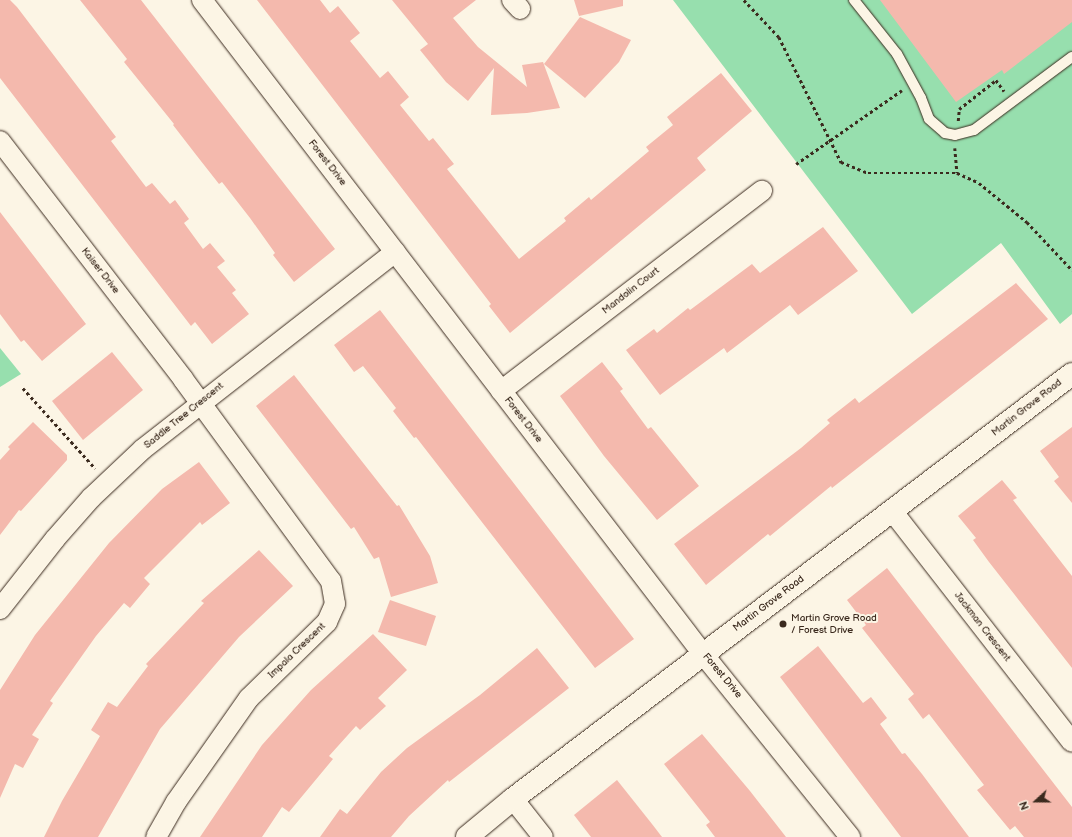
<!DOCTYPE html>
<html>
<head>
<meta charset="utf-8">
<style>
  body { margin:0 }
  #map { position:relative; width:1072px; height:837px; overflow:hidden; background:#fcf5e5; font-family:"Balsamiq Sans",sans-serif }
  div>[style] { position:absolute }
  .green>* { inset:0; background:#97dfae }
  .building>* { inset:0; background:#f4b9ad }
  .path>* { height:2.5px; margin-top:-1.25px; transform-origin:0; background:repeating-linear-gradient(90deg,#3b2a1e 0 3px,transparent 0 6px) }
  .roads { filter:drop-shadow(0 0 1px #3b2a1e) drop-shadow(0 0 1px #3b2a1e) }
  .lane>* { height:10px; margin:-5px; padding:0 5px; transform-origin:5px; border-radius:5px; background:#fcf5e5 }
  .street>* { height:20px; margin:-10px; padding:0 10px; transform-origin:10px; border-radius:10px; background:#fcf5e5 }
  .secondary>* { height:22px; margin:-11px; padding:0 11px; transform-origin:11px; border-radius:11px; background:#fcf5e5 }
  .dots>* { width:11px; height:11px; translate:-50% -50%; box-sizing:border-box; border:2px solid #fcf5e5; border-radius:50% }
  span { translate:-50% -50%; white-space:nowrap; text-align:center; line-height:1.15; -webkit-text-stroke:4px #fcf5e5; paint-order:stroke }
  .street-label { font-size:10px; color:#3b2a1e }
  .poi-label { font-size:10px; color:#3b2a1e }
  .left { translate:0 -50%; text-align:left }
  .north { position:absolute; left:1016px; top:781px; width:40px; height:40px; -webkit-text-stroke:3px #fcf5e5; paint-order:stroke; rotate:249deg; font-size:11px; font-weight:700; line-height:16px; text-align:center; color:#3b2a1e }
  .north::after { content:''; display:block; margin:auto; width:14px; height:18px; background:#3b2a1e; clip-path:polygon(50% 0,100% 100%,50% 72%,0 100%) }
</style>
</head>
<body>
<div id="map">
  <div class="green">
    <div style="clip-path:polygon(673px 0,1072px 0,1072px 314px,1060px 324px,1001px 243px,912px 314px)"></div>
    <div style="clip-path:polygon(0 348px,21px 374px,0 387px)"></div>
  </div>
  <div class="building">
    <div style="clip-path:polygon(0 0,10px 0,17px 7px,116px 137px,111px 141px,146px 187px,152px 183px,170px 204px,175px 200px,189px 219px,184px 223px,203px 249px,210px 243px,225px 261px,217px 267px,236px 290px,232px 293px,249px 314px,212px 344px,195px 322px,191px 326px,0 78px)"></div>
    <div style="clip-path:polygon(80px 0,141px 0,335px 249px,294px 282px,273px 255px,275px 253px,250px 218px,222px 182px,219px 184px,197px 156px,173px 125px,174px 124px,124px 62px,127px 59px)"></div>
    <div style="clip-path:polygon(257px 0,320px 0,330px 13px,338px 6px,360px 33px,350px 41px,380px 78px,388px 71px,409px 97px,400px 105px,429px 141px,433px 138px,454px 164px,447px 169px,519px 259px,566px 221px,564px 218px,589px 197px,591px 200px,649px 151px,646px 147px,673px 125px,667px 117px,721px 73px,752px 111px,697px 158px,706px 170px,510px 333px,489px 306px,491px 304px)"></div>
    <div style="clip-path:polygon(392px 0,476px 0,453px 18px,478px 47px,527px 87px,522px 65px,543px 62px,560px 108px,527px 113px,491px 115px,494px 68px,468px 101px,446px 82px,420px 50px,428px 44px)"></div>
    <div style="clip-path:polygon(574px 0,623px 0,623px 6px,579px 16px)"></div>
    <div style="clip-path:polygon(880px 0,1072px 0,1072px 22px,1004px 74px,1002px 70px,956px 102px)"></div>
    <div style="clip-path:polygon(580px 17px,631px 40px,619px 62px,585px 98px,544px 64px)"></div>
    <div style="clip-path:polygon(0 212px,86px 324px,42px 361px,24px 340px,21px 342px,0 314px)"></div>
    <div style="clip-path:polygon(823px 227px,858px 271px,798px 315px,790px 305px,727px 353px,724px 348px,660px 395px,626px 350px,654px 329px,657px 333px,688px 308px,690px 310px,752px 264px,760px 273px)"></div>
    <div style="clip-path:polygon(1016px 283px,1048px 319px,832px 488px,831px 486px,770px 536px,768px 534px,706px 585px,674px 544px,801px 448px,830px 423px,827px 420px,855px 398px,859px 403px)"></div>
    <div style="clip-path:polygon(380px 310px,634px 639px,595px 668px,416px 437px,414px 438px,393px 411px,396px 408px,363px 366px,354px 372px,334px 345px)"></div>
    <div style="clip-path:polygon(112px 352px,143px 390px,83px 440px,52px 401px)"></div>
    <div style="clip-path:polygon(602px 362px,623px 389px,620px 391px,648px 429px,651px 427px,699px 486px,657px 520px,604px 456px,560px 396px)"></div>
    <div style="clip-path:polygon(294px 375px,397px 506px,399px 505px,430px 556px,438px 583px,391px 597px,379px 557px,374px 559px,354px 527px,351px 529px,256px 406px)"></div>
    <div style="clip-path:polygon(33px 422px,67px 455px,67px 460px,21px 511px,19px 510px,0 535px,0 460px,10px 449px,8px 447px)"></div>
    <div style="clip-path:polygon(1072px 427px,1072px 503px,1054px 481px,1059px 477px,1040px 451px)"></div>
    <div style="clip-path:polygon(199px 462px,230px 503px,202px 525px,200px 522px,144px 578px,150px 584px,130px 608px,124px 603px,96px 636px,50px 701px,53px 703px,32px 735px,39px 739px,23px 768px,15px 764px,0 798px,0 690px,35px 635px,109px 543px,162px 489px)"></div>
    <div style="clip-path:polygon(1002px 480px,1017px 498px,1013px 500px,1072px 576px,1072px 668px,989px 562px,973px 540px,976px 538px,958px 516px)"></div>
    <div style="clip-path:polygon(259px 550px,293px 586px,239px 637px,160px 729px,98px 837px,44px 837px,62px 801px,100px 736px,91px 730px,108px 702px,117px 707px,148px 666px,146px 664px,204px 603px,201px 601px)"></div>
    <div style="clip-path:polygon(887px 568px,1072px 807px,1072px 837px,1024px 837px,1015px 826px,1010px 830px,977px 790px,984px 785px,949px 740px,929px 714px,923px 719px,908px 699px,914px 694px,862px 628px,866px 625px,847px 600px)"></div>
    <div style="clip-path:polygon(390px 600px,436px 616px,426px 646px,378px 632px)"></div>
    <div style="clip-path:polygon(373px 634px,407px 670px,378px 698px,386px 706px,360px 730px,356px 726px,329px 756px,333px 759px,289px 812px,282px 807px,262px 837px,200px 837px,262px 745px,311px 690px)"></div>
    <div style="clip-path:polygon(818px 646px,863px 703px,871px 697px,887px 718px,880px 724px,902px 754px,905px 753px,922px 774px,969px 837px,901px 837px,780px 677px)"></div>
    <div style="clip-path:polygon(537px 648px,569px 688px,449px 782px,448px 780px,409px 816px,391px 837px,320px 837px,340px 809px,347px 814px,381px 772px,407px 748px,480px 695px)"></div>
    <div style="clip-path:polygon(702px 734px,750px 791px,786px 837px,715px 837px,706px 825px,710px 822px,664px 764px)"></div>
    <div style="clip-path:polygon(617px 780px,652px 824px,662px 837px,591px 837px,574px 815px)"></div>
  </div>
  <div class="path">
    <div style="left:744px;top:0;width:51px;rotate:46.6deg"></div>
    <div style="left:779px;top:37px;width:140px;rotate:63.6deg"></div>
    <div style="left:841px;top:162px;width:29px;rotate:22deg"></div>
    <div style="left:868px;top:173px;width:89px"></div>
    <div style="left:957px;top:173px;width:24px;rotate:24deg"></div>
    <div style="left:979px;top:183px;width:62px;rotate:39.1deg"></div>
    <div style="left:1027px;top:222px;width:66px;rotate:46.8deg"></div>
    <div style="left:958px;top:121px;width:12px;rotate:-85deg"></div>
    <div style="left:959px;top:109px;width:47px;rotate:-38.1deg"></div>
    <div style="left:996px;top:80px;width:14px;rotate:54deg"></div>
    <div style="left:955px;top:148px;width:25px;rotate:85deg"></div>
    <div style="left:796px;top:164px;width:129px;rotate:-34.9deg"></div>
    <div style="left:23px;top:388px;width:108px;rotate:48deg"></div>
  </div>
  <div class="roads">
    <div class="lane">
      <div style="left:854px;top:0;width:69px;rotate:51.5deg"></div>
      <div style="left:897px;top:54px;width:50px;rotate:61.4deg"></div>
      <div style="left:921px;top:98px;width:22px;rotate:69deg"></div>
      <div style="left:929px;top:119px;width:21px;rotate:41deg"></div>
      <div style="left:945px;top:133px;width:10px;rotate:11deg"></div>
      <div style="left:955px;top:135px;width:20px;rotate:-15deg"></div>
      <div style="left:974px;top:130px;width:122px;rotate:-36.7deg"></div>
    </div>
    <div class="street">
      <div style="left:202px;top:0;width:824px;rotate:52.55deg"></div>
      <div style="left:703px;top:654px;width:235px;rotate:51.2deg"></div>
      <div style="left:512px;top:0;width:12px;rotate:48deg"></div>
      <div style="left:0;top:141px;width:300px;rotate:52.4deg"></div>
      <div style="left:183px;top:379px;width:250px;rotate:53.8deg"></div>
      <div style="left:331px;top:581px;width:23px;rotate:80deg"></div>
      <div style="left:335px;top:604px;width:20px;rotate:114deg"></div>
      <div style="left:327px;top:622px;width:109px;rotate:135.7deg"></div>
      <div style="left:249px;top:698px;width:127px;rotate:125.1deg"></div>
      <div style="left:176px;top:802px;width:40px;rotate:119.7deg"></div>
      <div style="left:501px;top:391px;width:329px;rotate:-37.5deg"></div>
      <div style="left:893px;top:512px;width:291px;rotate:52.1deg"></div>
      <div style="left:0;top:609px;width:89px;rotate:-51.8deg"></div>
      <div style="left:55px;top:539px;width:55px;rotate:-48.7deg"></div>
      <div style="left:91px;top:498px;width:71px;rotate:-43.3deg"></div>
      <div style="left:143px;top:449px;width:320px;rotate:-38deg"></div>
      <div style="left:513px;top:799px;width:48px;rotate:51.7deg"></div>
    </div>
    <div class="secondary">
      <div style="left:467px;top:837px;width:60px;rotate:-39.6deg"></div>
      <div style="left:513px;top:799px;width:702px;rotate:-37.25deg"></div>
    </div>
  </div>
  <div class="dots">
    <div style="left:783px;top:624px;background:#3b2a1e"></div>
  </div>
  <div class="street-label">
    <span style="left:327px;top:163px;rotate:52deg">Forest Drive</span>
    <span style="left:100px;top:271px;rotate:52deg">Kaiser Drive</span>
    <span style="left:631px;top:291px;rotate:-38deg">Mandolin Court</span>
    <span style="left:1027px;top:408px;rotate:-38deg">Martin Grove Road</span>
    <span style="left:184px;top:416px;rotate:-39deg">Saddle Tree Crescent</span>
    <span style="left:523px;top:420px;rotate:52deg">Forest Drive</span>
    <span style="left:769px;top:604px;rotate:-37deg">Martin Grove Road</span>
    <span style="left:982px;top:627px;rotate:52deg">Jackman Crescent</span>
    <span style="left:297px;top:651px;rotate:-44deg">Impala Crescent</span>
    <span style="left:722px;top:676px;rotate:50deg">Forest Drive</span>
  </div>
  <div class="poi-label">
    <span class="left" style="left:791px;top:624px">Martin Grove Road<br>/ Forest Drive</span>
  </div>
  <div class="north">N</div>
</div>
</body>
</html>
